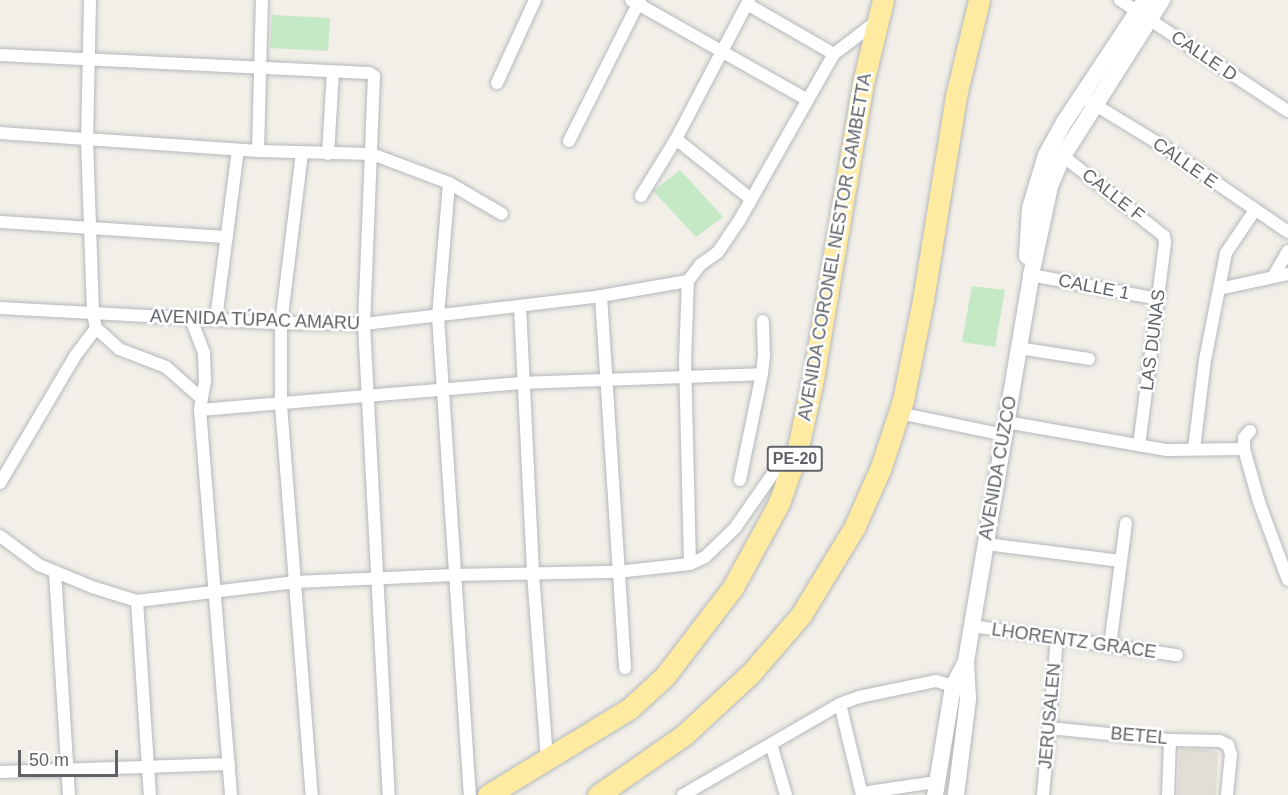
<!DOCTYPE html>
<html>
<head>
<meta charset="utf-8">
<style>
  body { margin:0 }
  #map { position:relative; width:1288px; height:795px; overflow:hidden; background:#f1efe8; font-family:Arial,sans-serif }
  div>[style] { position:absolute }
  .education>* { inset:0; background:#e1ded6 }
  .green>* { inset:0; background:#c5e8c5 }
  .roads { filter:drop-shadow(0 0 2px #b5b8bc) drop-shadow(0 0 2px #b5b8bc) }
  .minor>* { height:12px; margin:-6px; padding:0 6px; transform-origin:6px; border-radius:6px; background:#fff }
  .tertiary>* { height:16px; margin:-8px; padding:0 8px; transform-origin:8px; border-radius:8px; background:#fff }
  .trunk>* { height:21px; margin:-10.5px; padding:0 10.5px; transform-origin:10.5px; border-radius:10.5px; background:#feeaa1 }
  span { translate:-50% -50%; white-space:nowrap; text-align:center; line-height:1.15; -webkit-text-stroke:5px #fff; paint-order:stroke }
  .shield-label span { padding:2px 4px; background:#fff; border:2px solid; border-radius:4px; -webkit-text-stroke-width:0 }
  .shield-label { font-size:16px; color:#5f6368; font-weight:700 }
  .street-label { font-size:18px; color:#5f6368 }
  .scale { position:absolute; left:18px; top:750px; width:100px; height:27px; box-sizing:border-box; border:3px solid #5f6368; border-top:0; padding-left:8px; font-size:18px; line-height:21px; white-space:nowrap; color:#5f6368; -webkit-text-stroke:4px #fff; paint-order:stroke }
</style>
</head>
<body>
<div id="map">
  <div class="education">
    <div style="clip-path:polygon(1180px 748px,1212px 750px,1218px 753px,1216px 795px,1177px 795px)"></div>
  </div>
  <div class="green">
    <div style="clip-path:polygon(272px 15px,330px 18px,328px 51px,270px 48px)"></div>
    <div style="clip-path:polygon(680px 170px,723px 217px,696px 237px,653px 191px)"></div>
    <div style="clip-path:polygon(972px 286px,1005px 290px,995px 347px,962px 342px)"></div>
  </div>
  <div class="roads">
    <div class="minor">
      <div style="left:90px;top:0;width:140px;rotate:91.2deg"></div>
      <div style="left:87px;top:140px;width:174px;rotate:88deg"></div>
      <div style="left:93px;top:314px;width:14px;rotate:78deg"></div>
      <div style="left:96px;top:328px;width:31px;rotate:42deg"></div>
      <div style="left:119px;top:349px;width:50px;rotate:21deg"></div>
      <div style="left:166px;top:367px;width:48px;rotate:41.6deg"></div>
      <div style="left:631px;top:0;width:203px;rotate:29.5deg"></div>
      <div style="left:1120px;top:0;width:201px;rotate:33.5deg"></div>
      <div style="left:747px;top:4px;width:100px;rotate:29.9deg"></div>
      <div style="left:0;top:55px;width:369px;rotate:2.8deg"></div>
      <div style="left:369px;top:73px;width:6px;rotate:31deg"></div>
      <div style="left:374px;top:76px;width:248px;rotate:92.3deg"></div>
      <div style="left:364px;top:324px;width:472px;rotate:87deg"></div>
      <div style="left:497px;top:83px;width:91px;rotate:-65.4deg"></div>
      <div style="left:1089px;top:101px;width:84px;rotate:31.4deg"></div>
      <div style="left:1161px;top:145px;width:154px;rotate:34.4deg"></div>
      <div style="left:0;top:133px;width:259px;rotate:4deg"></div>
      <div style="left:258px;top:151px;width:114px;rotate:1.5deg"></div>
      <div style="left:372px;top:154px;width:82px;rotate:20.6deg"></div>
      <div style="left:449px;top:183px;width:61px;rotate:30.3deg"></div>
      <div style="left:676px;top:139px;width:96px;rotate:38.7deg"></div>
      <div style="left:569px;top:141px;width:158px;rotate:-63.3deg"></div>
      <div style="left:258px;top:151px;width:151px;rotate:-88.5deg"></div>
      <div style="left:302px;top:153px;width:171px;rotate:97deg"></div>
      <div style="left:281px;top:323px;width:82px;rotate:90deg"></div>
      <div style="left:281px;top:405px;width:391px;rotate:85.5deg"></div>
      <div style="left:328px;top:154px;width:82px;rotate:-86.5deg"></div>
      <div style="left:1063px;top:156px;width:129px;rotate:38.4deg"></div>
      <div style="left:1164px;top:236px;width:7px;rotate:82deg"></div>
      <div style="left:1165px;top:243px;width:204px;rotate:97.3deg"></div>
      <div style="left:449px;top:183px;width:133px;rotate:94.7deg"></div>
      <div style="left:438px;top:316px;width:480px;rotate:86.2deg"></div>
      <div style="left:641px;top:196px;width:67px;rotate:-58.4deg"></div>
      <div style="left:676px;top:139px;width:157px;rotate:-62.3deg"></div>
      <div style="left:0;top:222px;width:227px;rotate:3.8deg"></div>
      <div style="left:1031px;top:275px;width:129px;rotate:10.7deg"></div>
      <div style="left:1273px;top:277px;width:30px;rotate:-60deg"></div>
      <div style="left:1219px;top:289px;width:71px;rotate:-12.3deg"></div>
      <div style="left:601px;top:296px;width:373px;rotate:86.3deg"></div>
      <div style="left:520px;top:306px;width:267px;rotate:87.2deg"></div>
      <div style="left:533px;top:573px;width:187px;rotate:85.7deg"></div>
      <div style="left:0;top:308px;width:281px;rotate:3.1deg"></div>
      <div style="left:281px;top:323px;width:83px;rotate:0.7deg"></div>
      <div style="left:364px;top:324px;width:239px;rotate:-6.7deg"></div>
      <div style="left:601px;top:296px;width:88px;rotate:-9.8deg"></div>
      <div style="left:191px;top:319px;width:36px;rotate:69deg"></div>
      <div style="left:204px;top:353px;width:28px;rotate:88deg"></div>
      <div style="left:205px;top:381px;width:29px;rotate:100deg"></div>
      <div style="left:200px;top:410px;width:386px;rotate:85.4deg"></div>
      <div style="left:216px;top:319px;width:170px;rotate:-82.6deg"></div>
      <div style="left:1018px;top:348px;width:72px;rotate:8.8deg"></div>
      <div style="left:200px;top:410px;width:322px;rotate:-4.8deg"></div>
      <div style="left:521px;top:383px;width:241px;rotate:-2.1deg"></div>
      <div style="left:899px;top:413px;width:107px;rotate:11.8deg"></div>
      <div style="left:1006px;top:422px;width:162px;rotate:9.9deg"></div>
      <div style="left:1166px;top:450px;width:78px;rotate:-0.7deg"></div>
      <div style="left:1250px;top:431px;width:9px;rotate:131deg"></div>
      <div style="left:1244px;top:438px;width:11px;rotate:90deg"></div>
      <div style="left:1244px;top:449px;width:55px;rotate:74.2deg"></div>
      <div style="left:1259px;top:502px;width:83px;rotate:69.6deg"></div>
      <div style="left:1194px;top:449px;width:90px;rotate:-83deg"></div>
      <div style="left:1205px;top:360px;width:109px;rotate:-78.9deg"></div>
      <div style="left:1226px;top:253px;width:52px;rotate:-56deg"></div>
      <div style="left:740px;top:480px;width:108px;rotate:-78.3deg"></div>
      <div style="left:762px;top:374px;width:19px;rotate:-84deg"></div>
      <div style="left:764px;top:355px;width:34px;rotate:-92deg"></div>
      <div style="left:0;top:483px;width:147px;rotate:-59.4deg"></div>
      <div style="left:75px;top:356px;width:35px;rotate:-53deg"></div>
      <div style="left:0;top:536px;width:49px;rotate:36.6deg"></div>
      <div style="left:39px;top:565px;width:57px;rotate:22.5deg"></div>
      <div style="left:92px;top:587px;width:47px;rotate:17.3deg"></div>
      <div style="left:137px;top:601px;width:160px;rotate:-6.8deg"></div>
      <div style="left:296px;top:582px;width:158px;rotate:-2.5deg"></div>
      <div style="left:454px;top:575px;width:163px;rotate:-1.1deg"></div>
      <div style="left:617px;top:572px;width:73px;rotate:-6.3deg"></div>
      <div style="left:690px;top:564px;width:17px;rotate:-25deg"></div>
      <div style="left:705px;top:557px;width:42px;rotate:-44deg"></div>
      <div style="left:735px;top:528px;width:68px;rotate:-55.1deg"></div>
      <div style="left:774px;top:472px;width:26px;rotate:-40deg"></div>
      <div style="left:986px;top:544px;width:136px;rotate:7.2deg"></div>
      <div style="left:690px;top:564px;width:203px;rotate:-91.4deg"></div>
      <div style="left:685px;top:361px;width:80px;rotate:-87.9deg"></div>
      <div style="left:688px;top:281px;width:20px;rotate:-53deg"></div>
      <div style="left:700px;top:265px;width:22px;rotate:-36deg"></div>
      <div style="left:718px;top:252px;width:37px;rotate:-56deg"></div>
      <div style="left:739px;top:221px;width:192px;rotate:-60.4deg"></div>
      <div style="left:834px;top:54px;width:53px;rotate:-37.3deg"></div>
      <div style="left:55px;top:572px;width:223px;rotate:86.4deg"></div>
      <div style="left:137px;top:601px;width:194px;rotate:86.2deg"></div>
      <div style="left:972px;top:626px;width:207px;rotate:8.1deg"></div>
      <div style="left:1110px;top:646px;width:124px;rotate:-82.6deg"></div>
      <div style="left:840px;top:704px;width:94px;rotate:76.4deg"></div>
      <div style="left:1049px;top:728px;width:122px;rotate:5.7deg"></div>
      <div style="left:1170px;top:740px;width:50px;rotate:1.1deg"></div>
      <div style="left:1220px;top:741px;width:9px;rotate:27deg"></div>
      <div style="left:1228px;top:745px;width:9px;rotate:72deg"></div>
      <div style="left:1231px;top:754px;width:41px;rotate:95.6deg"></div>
      <div style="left:771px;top:744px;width:53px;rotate:73.6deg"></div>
      <div style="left:0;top:772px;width:229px;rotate:-2deg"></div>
      <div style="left:862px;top:793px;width:75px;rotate:-8.5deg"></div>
      <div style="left:683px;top:795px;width:181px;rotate:-30.1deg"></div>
      <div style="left:840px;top:704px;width:20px;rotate:-20deg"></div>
      <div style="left:859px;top:697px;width:79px;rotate:-11.7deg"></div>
      <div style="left:936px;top:681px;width:18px;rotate:16deg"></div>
      <div style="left:1043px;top:795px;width:159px;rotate:-84.9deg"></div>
      <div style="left:1168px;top:795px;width:55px;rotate:-87.9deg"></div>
    </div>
    <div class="tertiary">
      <div style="left:1027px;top:256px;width:48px;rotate:-86.4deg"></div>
      <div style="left:1030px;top:208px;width:55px;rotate:-73.2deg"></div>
      <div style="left:1046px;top:155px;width:39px;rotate:-61deg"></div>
      <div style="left:1065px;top:121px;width:145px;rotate:-56.5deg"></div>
      <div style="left:935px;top:795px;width:110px;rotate:-80.6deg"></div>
      <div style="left:953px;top:686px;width:27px;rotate:-62deg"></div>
      <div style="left:956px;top:795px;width:97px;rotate:-82.9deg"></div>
      <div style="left:968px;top:699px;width:38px;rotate:-93deg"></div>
      <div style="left:966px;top:661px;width:391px;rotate:-80.4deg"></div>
      <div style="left:1031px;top:275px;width:91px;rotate:-77.9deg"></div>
      <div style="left:1050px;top:186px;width:33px;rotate:-67deg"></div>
      <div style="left:1063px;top:156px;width:185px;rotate:-57.6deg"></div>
    </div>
    <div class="trunk">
      <div style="left:488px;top:795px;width:165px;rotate:-31.4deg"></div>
      <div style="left:629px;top:709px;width:49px;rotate:-42.5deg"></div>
      <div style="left:665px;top:676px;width:112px;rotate:-52.6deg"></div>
      <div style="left:733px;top:587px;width:96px;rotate:-61.3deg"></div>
      <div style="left:779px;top:503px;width:54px;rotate:-70.6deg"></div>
      <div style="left:797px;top:452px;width:75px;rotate:-77.6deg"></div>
      <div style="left:813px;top:379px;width:304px;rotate:-80.4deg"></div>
      <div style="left:864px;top:79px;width:81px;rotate:-76.5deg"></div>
      <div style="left:598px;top:795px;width:105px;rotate:-34.9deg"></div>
      <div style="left:684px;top:735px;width:91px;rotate:-42.8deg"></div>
      <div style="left:751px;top:673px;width:77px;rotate:-49.2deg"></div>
      <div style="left:801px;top:615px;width:102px;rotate:-58.7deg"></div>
      <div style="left:854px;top:528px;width:67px;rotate:-66.1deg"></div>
      <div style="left:881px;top:467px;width:71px;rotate:-71.8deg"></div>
      <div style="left:903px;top:400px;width:102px;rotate:-78.7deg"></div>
      <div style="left:923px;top:300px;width:207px;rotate:-80.8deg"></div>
      <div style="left:956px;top:96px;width:99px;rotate:-76.5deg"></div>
    </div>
  </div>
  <div class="shield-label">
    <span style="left:795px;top:459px">PE-20</span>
  </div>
  <div class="street-label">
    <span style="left:1204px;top:56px;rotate:34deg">CALLE D</span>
    <span style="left:1185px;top:163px;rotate:35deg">CALLE E</span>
    <span style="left:1113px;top:195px;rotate:38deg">CALLE F</span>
    <span style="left:835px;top:247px;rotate:-80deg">AVENIDA CORONEL NESTOR GAMBETTA</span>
    <span style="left:1094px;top:287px;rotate:11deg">CALLE 1</span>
    <span style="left:255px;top:320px;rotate:2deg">AVENIDA TÚPAC AMARU</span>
    <span style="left:1153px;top:340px;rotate:-83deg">LAS DUNAS</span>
    <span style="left:998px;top:468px;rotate:-80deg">AVENIDA CUZCO</span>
    <span style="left:1074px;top:641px;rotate:8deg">LHORENTZ GRACE</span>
    <span style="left:1050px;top:716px;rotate:-85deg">JERUSALEN</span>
    <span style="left:1139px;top:736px;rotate:5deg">BETEL</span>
  </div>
  <div class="scale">50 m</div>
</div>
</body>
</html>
